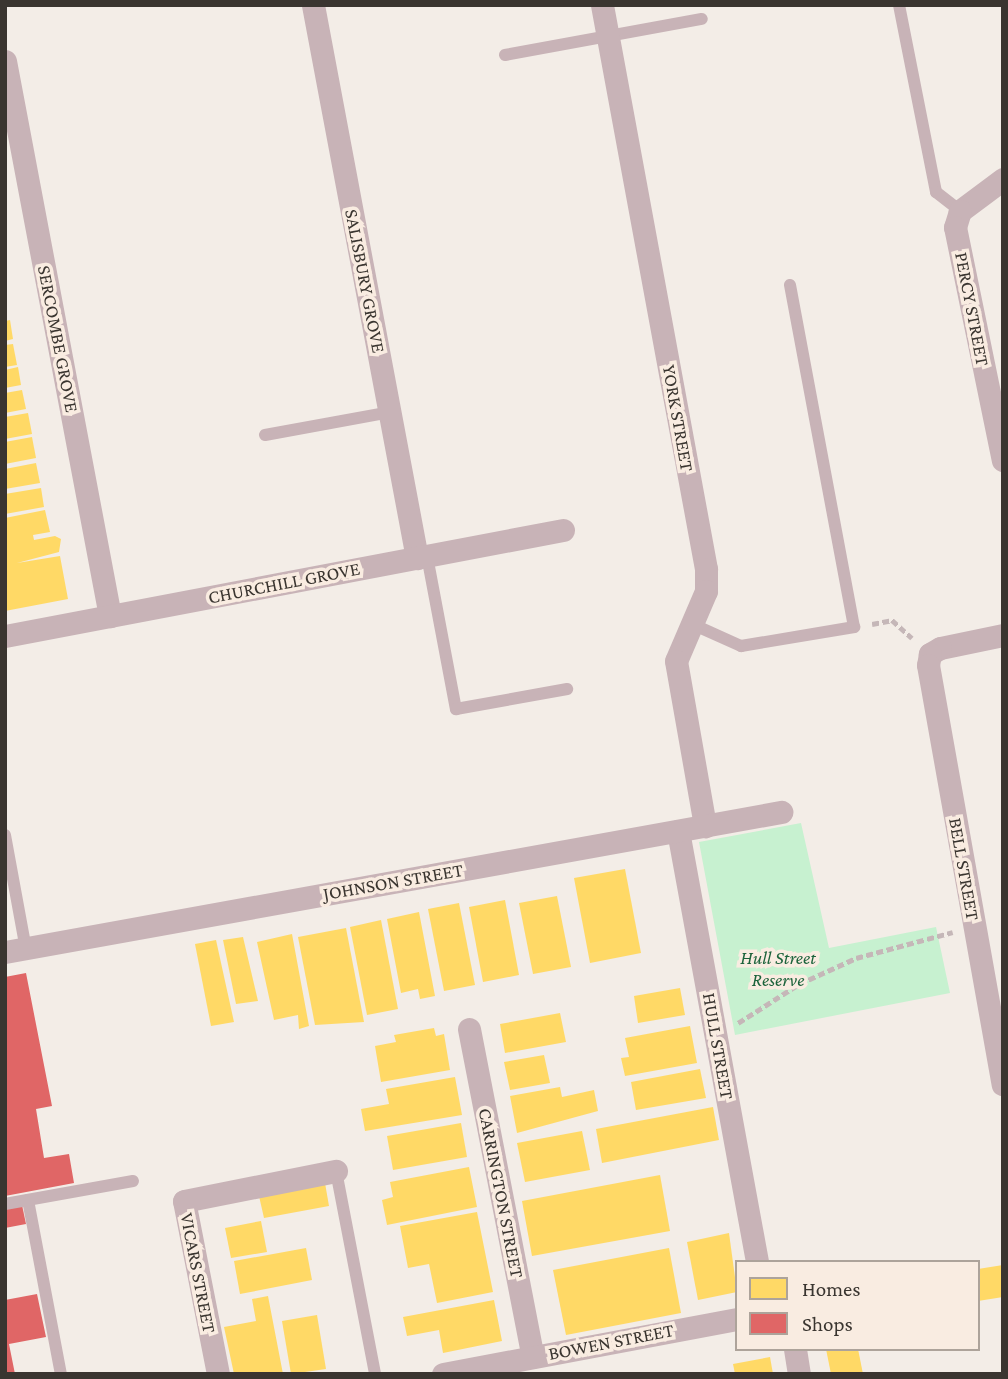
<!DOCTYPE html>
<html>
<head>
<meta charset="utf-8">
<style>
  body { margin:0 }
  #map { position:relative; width:1008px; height:1379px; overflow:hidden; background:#f3ede7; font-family:"Crimson Pro",serif }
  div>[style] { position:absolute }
  .green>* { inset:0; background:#c7f1d0 }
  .homes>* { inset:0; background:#ffd966 }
  .shops>* { inset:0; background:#e06666 }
  .path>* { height:4.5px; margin-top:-2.25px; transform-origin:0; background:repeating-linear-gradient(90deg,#c5b7b8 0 7px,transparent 0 10.5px) }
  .lane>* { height:12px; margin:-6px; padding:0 6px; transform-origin:6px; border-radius:6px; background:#c8b3b7 }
  .street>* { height:23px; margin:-11.5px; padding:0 11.5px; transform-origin:11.5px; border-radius:11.5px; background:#c8b3b7 }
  span { translate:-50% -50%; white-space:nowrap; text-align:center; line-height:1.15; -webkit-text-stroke:7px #f9ece1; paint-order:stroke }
  .street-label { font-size:19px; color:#3a3530 }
  .park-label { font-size:19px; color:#1c633b; font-style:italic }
  .frame { position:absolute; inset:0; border:7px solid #3a3530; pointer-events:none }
  .legend { position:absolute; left:735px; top:1260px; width:245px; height:91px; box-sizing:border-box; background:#f9ece1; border:2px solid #ada39a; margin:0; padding:9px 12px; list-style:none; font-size:21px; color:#3a3530 }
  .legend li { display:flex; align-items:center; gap:14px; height:35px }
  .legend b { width:35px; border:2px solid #ada39a }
</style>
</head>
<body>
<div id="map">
  <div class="green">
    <div style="clip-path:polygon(801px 823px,829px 948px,936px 927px,950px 993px,735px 1035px,699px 842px)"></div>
  </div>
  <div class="homes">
    <div style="clip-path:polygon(10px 320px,13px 339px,5px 341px,5px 321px)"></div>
    <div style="clip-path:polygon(13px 344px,17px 365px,5px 367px,5px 345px)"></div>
    <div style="clip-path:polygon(18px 367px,21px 385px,5px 388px,5px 370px)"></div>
    <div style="clip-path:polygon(22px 390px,26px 409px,5px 413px,5px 393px)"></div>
    <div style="clip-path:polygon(28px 413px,32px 434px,5px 439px,5px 417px)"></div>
    <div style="clip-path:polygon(32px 437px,36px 458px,5px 464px,5px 442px)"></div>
    <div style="clip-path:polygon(36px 463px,40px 483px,5px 489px,5px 469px)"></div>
    <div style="clip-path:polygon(41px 488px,44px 507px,5px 514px,5px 494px)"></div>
    <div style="clip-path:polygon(45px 510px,50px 532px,33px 535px,34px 540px,55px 536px,61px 539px,59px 552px,17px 563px,60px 556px,68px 599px,5px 611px,5px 518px)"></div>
    <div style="clip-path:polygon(625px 869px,641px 953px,590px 963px,574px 878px)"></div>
    <div style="clip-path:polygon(557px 896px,571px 967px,533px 974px,519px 903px)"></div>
    <div style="clip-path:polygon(505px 900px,519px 975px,483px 982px,469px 907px)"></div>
    <div style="clip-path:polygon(459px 903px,475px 985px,444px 991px,428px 909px)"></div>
    <div style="clip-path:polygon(419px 912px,435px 996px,420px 999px,418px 989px,401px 993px,387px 919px)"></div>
    <div style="clip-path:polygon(381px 920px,398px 1009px,367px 1015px,350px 927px)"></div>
    <div style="clip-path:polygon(346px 928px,364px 1022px,315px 1025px,298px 937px)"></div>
    <div style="clip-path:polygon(292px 934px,309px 1026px,299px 1029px,298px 1015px,274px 1020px,257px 942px)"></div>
    <div style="clip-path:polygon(243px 937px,258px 1001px,236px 1004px,223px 940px)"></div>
    <div style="clip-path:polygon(216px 940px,234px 1022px,211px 1026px,195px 944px)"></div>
    <div style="clip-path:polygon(680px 988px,685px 1015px,638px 1023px,634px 996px)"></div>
    <div style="clip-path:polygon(560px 1013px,566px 1042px,505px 1053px,500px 1024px)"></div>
    <div style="clip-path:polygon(690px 1026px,697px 1063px,625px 1076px,621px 1058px,629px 1057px,625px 1038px)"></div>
    <div style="clip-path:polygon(434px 1028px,436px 1036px,444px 1034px,450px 1070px,381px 1082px,375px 1046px,396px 1042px,394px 1035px)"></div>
    <div style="clip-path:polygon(544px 1055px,550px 1083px,510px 1090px,504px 1062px)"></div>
    <div style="clip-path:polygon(700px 1069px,706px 1098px,636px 1110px,631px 1082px)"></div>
    <div style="clip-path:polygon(455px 1077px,462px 1115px,365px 1131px,361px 1109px,389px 1104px,386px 1089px)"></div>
    <div style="clip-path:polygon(560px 1087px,562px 1097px,594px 1090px,598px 1111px,517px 1133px,510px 1096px)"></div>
    <div style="clip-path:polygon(713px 1107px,719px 1140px,602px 1163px,596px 1129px)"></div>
    <div style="clip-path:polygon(461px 1123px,467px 1157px,393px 1170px,387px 1136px)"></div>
    <div style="clip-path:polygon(582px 1131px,590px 1170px,525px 1182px,517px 1143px)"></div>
    <div style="clip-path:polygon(469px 1167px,477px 1207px,387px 1225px,382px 1200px,393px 1197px,390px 1182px)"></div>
    <div style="clip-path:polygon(660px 1175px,670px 1231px,532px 1256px,522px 1201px)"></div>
    <div style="clip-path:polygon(325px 1183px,329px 1206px,264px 1218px,259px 1196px)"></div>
    <div style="clip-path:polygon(477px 1212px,493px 1292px,437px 1303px,429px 1264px,408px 1268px,400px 1226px)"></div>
    <div style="clip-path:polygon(261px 1221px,267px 1252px,231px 1258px,225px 1228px)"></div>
    <div style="clip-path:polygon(729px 1233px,737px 1292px,698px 1300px,687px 1242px)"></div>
    <div style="clip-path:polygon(306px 1248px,312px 1280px,240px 1294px,234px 1261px)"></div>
    <div style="clip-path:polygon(669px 1248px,681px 1313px,566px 1335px,553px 1270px)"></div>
    <div style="clip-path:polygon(1003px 1265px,1003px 1297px,978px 1301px,978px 1269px)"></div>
    <div style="clip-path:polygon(268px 1296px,283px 1374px,234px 1374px,224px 1327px,256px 1321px,252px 1299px)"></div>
    <div style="clip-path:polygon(494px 1300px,502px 1341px,443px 1353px,439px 1330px,407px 1336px,403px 1317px)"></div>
    <div style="clip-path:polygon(317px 1315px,326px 1369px,291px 1374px,282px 1321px)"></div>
    <div style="clip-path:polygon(826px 1349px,858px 1349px,863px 1374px,831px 1374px)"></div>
    <div style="clip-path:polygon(770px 1357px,773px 1374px,735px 1374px,733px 1364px)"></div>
  </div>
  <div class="shops">
    <div style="clip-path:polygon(26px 973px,52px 1106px,36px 1109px,44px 1158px,69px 1154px,74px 1183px,5px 1196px,5px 977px)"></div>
    <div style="clip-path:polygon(22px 1205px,26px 1224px,5px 1228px,5px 1208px)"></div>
    <div style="clip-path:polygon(37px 1294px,46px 1337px,9px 1344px,15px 1374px,5px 1374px,5px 1300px)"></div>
  </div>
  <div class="path">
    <div style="left:872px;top:624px;width:20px;rotate:-11deg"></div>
    <div style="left:892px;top:620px;width:27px;rotate:42deg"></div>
    <div style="left:738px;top:1023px;width:72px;rotate:-32.6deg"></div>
    <div style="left:799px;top:984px;width:63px;rotate:-24.5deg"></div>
    <div style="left:856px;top:958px;width:100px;rotate:-15deg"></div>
  </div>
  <div class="lane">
    <div style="left:899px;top:5px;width:191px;rotate:78.8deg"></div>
    <div style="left:936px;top:192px;width:31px;rotate:38deg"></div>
    <div style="left:505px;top:55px;width:200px;rotate:-10.4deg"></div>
    <div style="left:265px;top:435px;width:127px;rotate:-10.4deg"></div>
    <div style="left:427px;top:556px;width:156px;rotate:79.3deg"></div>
    <div style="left:456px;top:709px;width:113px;rotate:-10.2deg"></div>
    <div style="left:692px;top:624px;width:54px;rotate:24.2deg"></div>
    <div style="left:741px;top:646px;width:115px;rotate:-9.5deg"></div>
    <div style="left:854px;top:627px;width:348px;rotate:-100.6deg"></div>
    <div style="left:5px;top:835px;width:116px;rotate:79.6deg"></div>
    <div style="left:336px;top:1171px;width:207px;rotate:79.1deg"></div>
    <div style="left:28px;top:1200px;width:177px;rotate:79.3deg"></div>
    <div style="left:5px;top:1204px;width:130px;rotate:-10.2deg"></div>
  </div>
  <div class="street">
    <div style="left:313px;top:5px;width:563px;rotate:79.35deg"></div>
    <div style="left:602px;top:5px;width:574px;rotate:79.55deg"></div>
    <div style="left:706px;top:569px;width:22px;rotate:90deg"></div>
    <div style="left:706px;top:591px;width:76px;rotate:113.2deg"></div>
    <div style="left:676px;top:661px;width:168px;rotate:80deg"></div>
    <div style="left:5px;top:61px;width:565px;rotate:79.29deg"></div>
    <div style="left:1003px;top:179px;width:54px;rotate:143.3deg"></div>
    <div style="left:960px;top:211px;width:17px;rotate:107deg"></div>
    <div style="left:955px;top:227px;width:238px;rotate:78.4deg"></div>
    <div style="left:1003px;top:635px;width:64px;rotate:168.3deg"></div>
    <div style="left:940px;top:648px;width:12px;rotate:149deg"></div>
    <div style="left:930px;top:654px;width:11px;rotate:100deg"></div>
    <div style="left:928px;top:665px;width:426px;rotate:79.9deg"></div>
    <div style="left:5px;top:636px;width:568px;rotate:-10.76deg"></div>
    <div style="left:678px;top:831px;width:438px;rotate:79.6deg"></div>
    <div style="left:5px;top:952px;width:789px;rotate:-10.23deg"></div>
    <div style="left:469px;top:1029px;width:334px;rotate:79deg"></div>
    <div style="left:795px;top:1349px;width:25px;rotate:81deg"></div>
    <div style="left:218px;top:1374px;width:176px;rotate:-101.1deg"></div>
    <div style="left:184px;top:1201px;width:155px;rotate:-11.2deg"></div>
    <div style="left:443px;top:1374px;width:299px;rotate:-10.6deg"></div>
  </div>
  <div class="street-label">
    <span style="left:365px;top:281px;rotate:79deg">SALISBURY GROVE</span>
    <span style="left:972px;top:309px;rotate:79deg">PERCY STREET</span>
    <span style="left:58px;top:339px;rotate:79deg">SERCOMBE GROVE</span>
    <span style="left:678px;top:418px;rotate:80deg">YORK STREET</span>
    <span style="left:284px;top:583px;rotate:-11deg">CHURCHILL GROVE</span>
    <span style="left:964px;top:869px;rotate:80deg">BELL STREET</span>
    <span style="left:393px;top:882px;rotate:-10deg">JOHNSON STREET</span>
    <span style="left:718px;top:1046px;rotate:80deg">HULL STREET</span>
    <span style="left:501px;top:1193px;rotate:79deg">CARRINGTON STREET</span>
    <span style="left:198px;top:1273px;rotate:79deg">VICARS STREET</span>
    <span style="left:611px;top:1342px;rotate:-11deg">BOWEN STREET</span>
  </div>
  <div class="park-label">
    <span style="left:778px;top:969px">Hull Street<br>Reserve</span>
  </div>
  <div class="frame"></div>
  <ul class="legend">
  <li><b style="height:19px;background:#ffd966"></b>Homes</li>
  <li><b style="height:19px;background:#e06666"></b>Shops</li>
  </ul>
</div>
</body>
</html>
